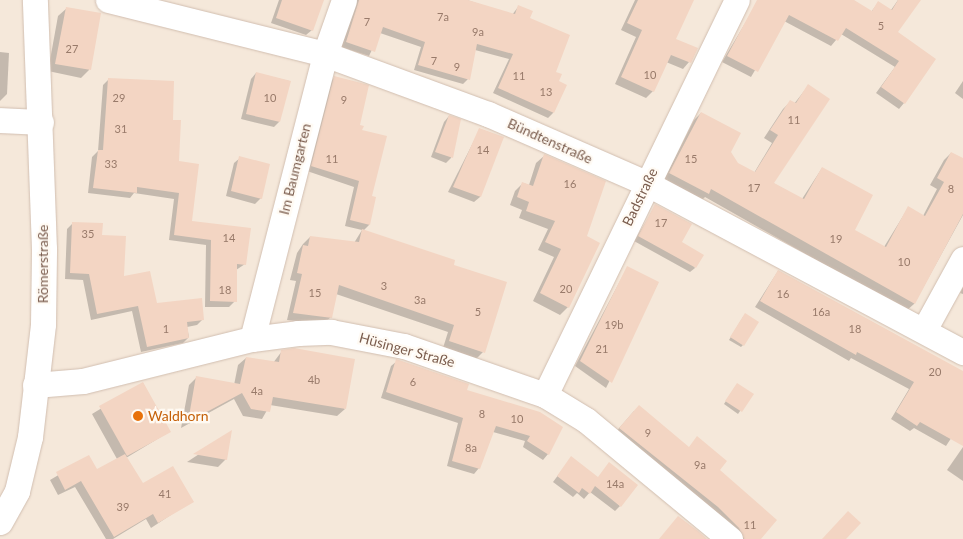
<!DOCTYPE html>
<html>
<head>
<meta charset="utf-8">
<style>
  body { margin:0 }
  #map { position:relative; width:963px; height:539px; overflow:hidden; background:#fdf6ec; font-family:Lato,sans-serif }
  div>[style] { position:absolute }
  .residential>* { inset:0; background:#f5e8da }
  .shadow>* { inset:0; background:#0003 }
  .building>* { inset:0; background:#f3d5c3 }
  .roads { filter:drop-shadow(0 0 1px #d1beb0) drop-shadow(0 0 1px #d1beb0) }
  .street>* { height:25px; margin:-12.5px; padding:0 12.5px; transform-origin:12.5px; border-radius:12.5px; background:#fff }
  .dots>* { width:14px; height:14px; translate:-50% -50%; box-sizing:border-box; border:2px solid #fffaf3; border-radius:50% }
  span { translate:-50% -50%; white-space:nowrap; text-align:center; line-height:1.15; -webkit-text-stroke:4.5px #fffaf3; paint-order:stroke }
  .number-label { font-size:11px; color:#987a6a }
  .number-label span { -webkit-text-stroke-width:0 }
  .street-label { font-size:14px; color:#7a5c4d }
  .food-label { font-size:14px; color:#c56008 }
  .left { translate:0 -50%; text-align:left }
</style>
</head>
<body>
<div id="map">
  <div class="residential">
    <div style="clip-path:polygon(0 0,963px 0,963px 539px,0 539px)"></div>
  </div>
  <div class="shadow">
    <div style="clip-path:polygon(279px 0,322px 0,312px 30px,306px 35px,271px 23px)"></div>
    <div style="clip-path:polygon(357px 0,467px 0,512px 15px,518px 7px,529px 19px,555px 72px,557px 82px,553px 113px,548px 118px,493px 93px,509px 59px,475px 50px,468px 79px,463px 84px,414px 70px,421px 47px,380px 33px,369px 56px,341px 47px)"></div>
    <div style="clip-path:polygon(635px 0,693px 0,674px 40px,689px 62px,683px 69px,666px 62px,653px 91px,646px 98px,615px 84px,636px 37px,621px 30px)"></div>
    <div style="clip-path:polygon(759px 0,853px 0,871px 12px,878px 3px,891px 10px,898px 0,917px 0,896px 32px,904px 103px,899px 109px,876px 93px,895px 67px,841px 34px,831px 46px,784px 21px,751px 77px,722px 62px)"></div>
    <div style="clip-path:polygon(67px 8px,100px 14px,89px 70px,81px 78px,48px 71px,58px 16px)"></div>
    <div style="clip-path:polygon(0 52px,9px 53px,7px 94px,0 101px)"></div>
    <div style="clip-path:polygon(256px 73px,289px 81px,279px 122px,274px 127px,241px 119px,251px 79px)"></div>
    <div style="clip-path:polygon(335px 77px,361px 131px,371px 197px,375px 198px,369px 225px,363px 231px,452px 266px,483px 352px,476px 359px,443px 348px,448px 332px,336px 294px,331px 317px,323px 324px,287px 320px,296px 281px,290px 280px,297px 253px,303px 244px,310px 237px,354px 243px,362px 230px,345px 226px,354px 187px,307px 171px,329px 83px)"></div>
    <div style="clip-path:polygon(109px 79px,171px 121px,191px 222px,245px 264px,236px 270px,235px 301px,229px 307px,205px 307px,206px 245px,169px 240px,174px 199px,134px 193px,130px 198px,88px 193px,92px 157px,98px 151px,103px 85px)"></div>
    <div style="clip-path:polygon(963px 81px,963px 99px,955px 93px)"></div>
    <div style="clip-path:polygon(808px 86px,773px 183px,802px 199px,822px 168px,853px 230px,884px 247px,908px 208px,923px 216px,937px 189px,930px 185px,944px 160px,951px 153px,963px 160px,963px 215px,914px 304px,906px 311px,705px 197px,701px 201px,663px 181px,694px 120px,701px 113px,727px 158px,754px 173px,772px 143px,764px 138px,783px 109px,791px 101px,794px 104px)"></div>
    <div style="clip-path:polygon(449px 116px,460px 120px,451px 158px,446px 163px,431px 157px,444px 122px)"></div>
    <div style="clip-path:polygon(480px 129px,502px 138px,480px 197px,474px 202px,448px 192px)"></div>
    <div style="clip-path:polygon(544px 156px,586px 237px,568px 307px,560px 315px,533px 301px,554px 257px,538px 250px,548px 229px,519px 218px,522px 210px,510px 205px,515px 191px,523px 183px,529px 185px,536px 163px)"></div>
    <div style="clip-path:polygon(240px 158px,261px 198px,255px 204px,226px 196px,234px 163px)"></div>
    <div style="clip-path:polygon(656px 206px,695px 268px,690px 272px,634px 241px)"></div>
    <div style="clip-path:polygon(73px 223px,122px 278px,156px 305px,203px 319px,197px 325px,187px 327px,189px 337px,183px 343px,141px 352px,132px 311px,91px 320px,83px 280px,65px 279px,67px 229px)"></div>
    <div style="clip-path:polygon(627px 268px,658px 283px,606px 388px,575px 366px)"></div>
    <div style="clip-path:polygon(778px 271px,963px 373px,963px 420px,946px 446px,914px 428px,910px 431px,891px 419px,909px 389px,851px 358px,849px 361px,755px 307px)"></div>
    <div style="clip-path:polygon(963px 287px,963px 294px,960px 293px)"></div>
    <div style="clip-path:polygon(743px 317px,743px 345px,741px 347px,729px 340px)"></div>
    <div style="clip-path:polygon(282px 351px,345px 409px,337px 416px,270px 405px,262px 419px,243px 416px,234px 399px,181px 428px,189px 385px,196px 378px,234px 385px,238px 365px,246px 358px,273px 363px)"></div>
    <div style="clip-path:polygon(397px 361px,465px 391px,539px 414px,548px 454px,543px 460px,523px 447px,525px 441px,493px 432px,479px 468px,474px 474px,447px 466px,458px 423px,381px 398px,391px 366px)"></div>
    <div style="clip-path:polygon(143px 383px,169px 432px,126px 458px,142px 485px,192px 501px,151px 528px,146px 519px,113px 539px,106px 539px,75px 487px,58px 495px,50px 480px,89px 457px,96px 471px,117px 459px,92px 414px)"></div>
    <div style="clip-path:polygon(735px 387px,752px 394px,738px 414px,724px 404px)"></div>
    <div style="clip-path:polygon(634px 411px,718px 471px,760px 539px,737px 539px,614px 434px)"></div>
    <div style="clip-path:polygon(231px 433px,226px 459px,218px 467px,187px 462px)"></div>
    <div style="clip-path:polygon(963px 447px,963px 481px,947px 470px)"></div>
    <div style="clip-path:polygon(571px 458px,620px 506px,615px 511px,590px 492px,584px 499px,577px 493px,573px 497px,553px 482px)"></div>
  </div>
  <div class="building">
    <div style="clip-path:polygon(282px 0,324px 0,313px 31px,276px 18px)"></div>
    <div style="clip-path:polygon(359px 0,468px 0,515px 14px,518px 5px,533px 11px,530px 18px,570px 35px,556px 72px,562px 74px,559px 81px,567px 85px,554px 113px,498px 88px,513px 54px,477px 44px,470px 80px,418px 65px,425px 42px,383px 27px,375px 52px,346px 42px)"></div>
    <div style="clip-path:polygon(638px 0,694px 0,676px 39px,698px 48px,691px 63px,671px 55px,654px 92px,621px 77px,642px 30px,627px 23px)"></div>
    <div style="clip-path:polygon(757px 0,854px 0,872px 11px,878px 1px,892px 10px,898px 0,921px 0,898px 32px,936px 59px,905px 104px,881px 87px,899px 61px,846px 28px,838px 41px,789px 15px,758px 72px,727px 56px)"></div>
    <div style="clip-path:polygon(66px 7px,101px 13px,91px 70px,55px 64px)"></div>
    <div style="clip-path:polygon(256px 72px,291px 81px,280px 122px,246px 114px)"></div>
    <div style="clip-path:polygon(334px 76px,369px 85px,360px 125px,364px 126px,362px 130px,387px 136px,372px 196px,376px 197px,370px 225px,350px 220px,359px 181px,311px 166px)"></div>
    <div style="clip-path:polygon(108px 78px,174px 81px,173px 120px,181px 120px,179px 161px,199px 164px,192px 221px,251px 228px,246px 265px,237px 264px,237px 302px,210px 301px,211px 240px,174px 235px,179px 193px,137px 187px,137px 193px,93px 188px,98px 150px,103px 150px)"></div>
    <div style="clip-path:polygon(808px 84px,830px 99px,774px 183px,804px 199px,822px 167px,873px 195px,855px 230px,886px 247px,908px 206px,925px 216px,944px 182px,937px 178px,951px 152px,963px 158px,963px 214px,915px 304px,711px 189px,709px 194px,669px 173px,701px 112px,741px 133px,731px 152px,738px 163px,755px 172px,778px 135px,770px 130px,790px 100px,796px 103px)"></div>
    <div style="clip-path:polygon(449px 115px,461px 119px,453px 158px,435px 152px)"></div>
    <div style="clip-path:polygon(479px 128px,504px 137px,481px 197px,453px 187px)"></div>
    <div style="clip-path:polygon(544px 154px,606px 181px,587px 236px,600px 243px,569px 308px,540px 293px,561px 249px,545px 242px,555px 221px,526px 211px,529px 202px,517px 197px,522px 182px,533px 186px)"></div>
    <div style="clip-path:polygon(239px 156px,270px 164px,262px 199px,231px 191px)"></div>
    <div style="clip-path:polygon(655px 204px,692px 224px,682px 242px,704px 255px,696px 268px,638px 236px)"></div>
    <div style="clip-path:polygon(72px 222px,103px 223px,102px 235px,126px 236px,124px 276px,150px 271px,157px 303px,202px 298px,204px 320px,187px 322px,189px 338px,147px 347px,138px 306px,97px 314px,89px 274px,70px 273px)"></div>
    <div style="clip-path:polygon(362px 229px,455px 260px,454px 265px,507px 282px,485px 353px,449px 341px,454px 325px,339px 285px,332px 318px,293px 313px,302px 274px,297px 273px,303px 245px,308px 246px,310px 236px,359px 242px)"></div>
    <div style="clip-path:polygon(627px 266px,659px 282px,612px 383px,580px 361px)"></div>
    <div style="clip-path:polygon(778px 270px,963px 371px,963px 446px,920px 422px,917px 426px,896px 412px,914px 382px,857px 352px,856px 355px,760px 301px)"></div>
    <div style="clip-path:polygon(745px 313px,759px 322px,744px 346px,730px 337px)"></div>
    <div style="clip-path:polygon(294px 348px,355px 359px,346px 409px,273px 397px,270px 412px,251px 409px,242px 393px,188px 422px,196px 376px,240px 384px,246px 357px,279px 362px,281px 350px)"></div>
    <div style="clip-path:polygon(396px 359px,469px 384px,467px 390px,540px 412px,563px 427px,549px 455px,527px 441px,530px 436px,496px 426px,480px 469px,452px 461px,463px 418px,386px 392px)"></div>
    <div style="clip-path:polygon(143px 382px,171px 432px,127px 456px,99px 406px)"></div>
    <div style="clip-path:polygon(737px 383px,754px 394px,742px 412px,725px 401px)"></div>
    <div style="clip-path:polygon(639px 405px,689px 447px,697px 436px,727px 461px,720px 470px,777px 520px,761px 539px,744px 539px,739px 528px,718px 507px,619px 428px)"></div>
    <div style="clip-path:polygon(232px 430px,227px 460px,193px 454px)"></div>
    <div style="clip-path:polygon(125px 454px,143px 483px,173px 466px,194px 502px,158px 523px,153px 514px,114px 537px,81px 481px,65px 490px,56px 472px,89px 455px,97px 469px)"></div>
    <div style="clip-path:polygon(571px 456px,598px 477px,609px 462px,638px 485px,621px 507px,595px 486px,590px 494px,582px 488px,579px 493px,557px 476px)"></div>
    <div style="clip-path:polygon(848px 511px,861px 523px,846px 539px,822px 539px)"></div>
    <div style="clip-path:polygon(678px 516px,698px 531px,707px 539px,659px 539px)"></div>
  </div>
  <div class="roads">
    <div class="street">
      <div style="left:108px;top:0;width:224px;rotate:14deg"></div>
      <div style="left:325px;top:54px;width:174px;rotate:20.2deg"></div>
      <div style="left:488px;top:114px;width:172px;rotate:23.6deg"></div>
      <div style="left:646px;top:183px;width:359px;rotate:28.1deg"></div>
      <div style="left:0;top:120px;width:41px;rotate:2.8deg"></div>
      <div style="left:924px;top:330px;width:81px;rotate:-61.2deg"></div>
      <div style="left:252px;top:339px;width:294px;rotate:-75.6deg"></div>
      <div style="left:325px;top:54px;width:57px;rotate:-70.6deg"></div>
      <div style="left:35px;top:385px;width:48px;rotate:-4.8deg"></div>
      <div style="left:83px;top:381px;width:174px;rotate:-14deg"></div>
      <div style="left:252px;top:339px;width:46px;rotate:-7.4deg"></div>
      <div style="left:298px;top:333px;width:33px;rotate:-2deg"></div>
      <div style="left:331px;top:332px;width:74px;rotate:10.9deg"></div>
      <div style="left:404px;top:346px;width:149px;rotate:19.2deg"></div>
      <div style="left:545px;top:395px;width:48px;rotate:31.4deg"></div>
      <div style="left:586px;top:420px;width:187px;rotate:39.6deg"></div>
      <div style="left:545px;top:395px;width:439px;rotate:-64.1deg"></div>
      <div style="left:0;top:522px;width:35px;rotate:-61deg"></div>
      <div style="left:17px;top:491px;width:56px;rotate:-76.5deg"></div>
      <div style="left:30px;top:437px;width:114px;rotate:-83.4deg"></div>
      <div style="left:43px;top:324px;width:75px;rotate:-89.2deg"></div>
      <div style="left:44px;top:249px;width:249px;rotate:-92.1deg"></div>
    </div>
  </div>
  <div class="dots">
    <div style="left:138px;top:416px;background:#e8710a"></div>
  </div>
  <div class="number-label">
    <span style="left:443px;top:17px">7a</span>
    <span style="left:367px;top:22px">7</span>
    <span style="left:881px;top:26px">5</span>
    <span style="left:478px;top:32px">9a</span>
    <span style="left:72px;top:49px">27</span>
    <span style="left:434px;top:61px">7</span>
    <span style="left:457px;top:67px">9</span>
    <span style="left:650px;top:75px">10</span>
    <span style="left:519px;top:76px">11</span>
    <span style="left:546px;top:92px">13</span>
    <span style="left:119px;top:98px">29</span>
    <span style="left:270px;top:98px">10</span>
    <span style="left:344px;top:100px">9</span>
    <span style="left:794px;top:120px">11</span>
    <span style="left:121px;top:129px">31</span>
    <span style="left:483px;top:150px">14</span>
    <span style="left:332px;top:159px">11</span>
    <span style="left:691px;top:159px">15</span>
    <span style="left:111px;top:164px">33</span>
    <span style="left:570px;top:184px">16</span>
    <span style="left:754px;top:188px">17</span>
    <span style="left:951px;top:189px">8</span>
    <span style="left:661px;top:223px">17</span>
    <span style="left:88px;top:234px">35</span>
    <span style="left:229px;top:238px">14</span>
    <span style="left:836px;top:239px">19</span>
    <span style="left:904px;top:262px">10</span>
    <span style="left:384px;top:286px">3</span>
    <span style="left:566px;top:289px">20</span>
    <span style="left:225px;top:290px">18</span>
    <span style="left:315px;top:293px">15</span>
    <span style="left:783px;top:294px">16</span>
    <span style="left:420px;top:300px">3a</span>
    <span style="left:478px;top:312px">5</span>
    <span style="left:821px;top:312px">16a</span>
    <span style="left:614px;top:325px">19b</span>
    <span style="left:166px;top:329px">1</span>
    <span style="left:855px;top:329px">18</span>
    <span style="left:602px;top:349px">21</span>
    <span style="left:935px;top:372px">20</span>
    <span style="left:314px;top:380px">4b</span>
    <span style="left:413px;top:382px">6</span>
    <span style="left:257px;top:391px">4a</span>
    <span style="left:482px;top:414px">8</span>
    <span style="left:517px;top:419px">10</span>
    <span style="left:648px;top:433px">9</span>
    <span style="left:471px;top:448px">8a</span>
    <span style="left:700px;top:465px">9a</span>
    <span style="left:615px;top:484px">14a</span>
    <span style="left:165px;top:494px">41</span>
    <span style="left:123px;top:507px">39</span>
    <span style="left:750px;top:525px">11</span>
  </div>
  <div class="street-label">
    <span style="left:550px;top:141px;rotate:24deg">Bündtenstraße</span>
    <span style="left:295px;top:169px;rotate:-76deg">Im Baumgarten</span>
    <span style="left:640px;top:197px;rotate:-64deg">Badstraße</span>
    <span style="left:43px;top:264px;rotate:-90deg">Römerstraße</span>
    <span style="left:407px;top:350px;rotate:15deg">Hüsinger Straße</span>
  </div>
  <div class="food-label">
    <span class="left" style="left:148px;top:416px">Waldhorn</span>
  </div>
</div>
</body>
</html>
